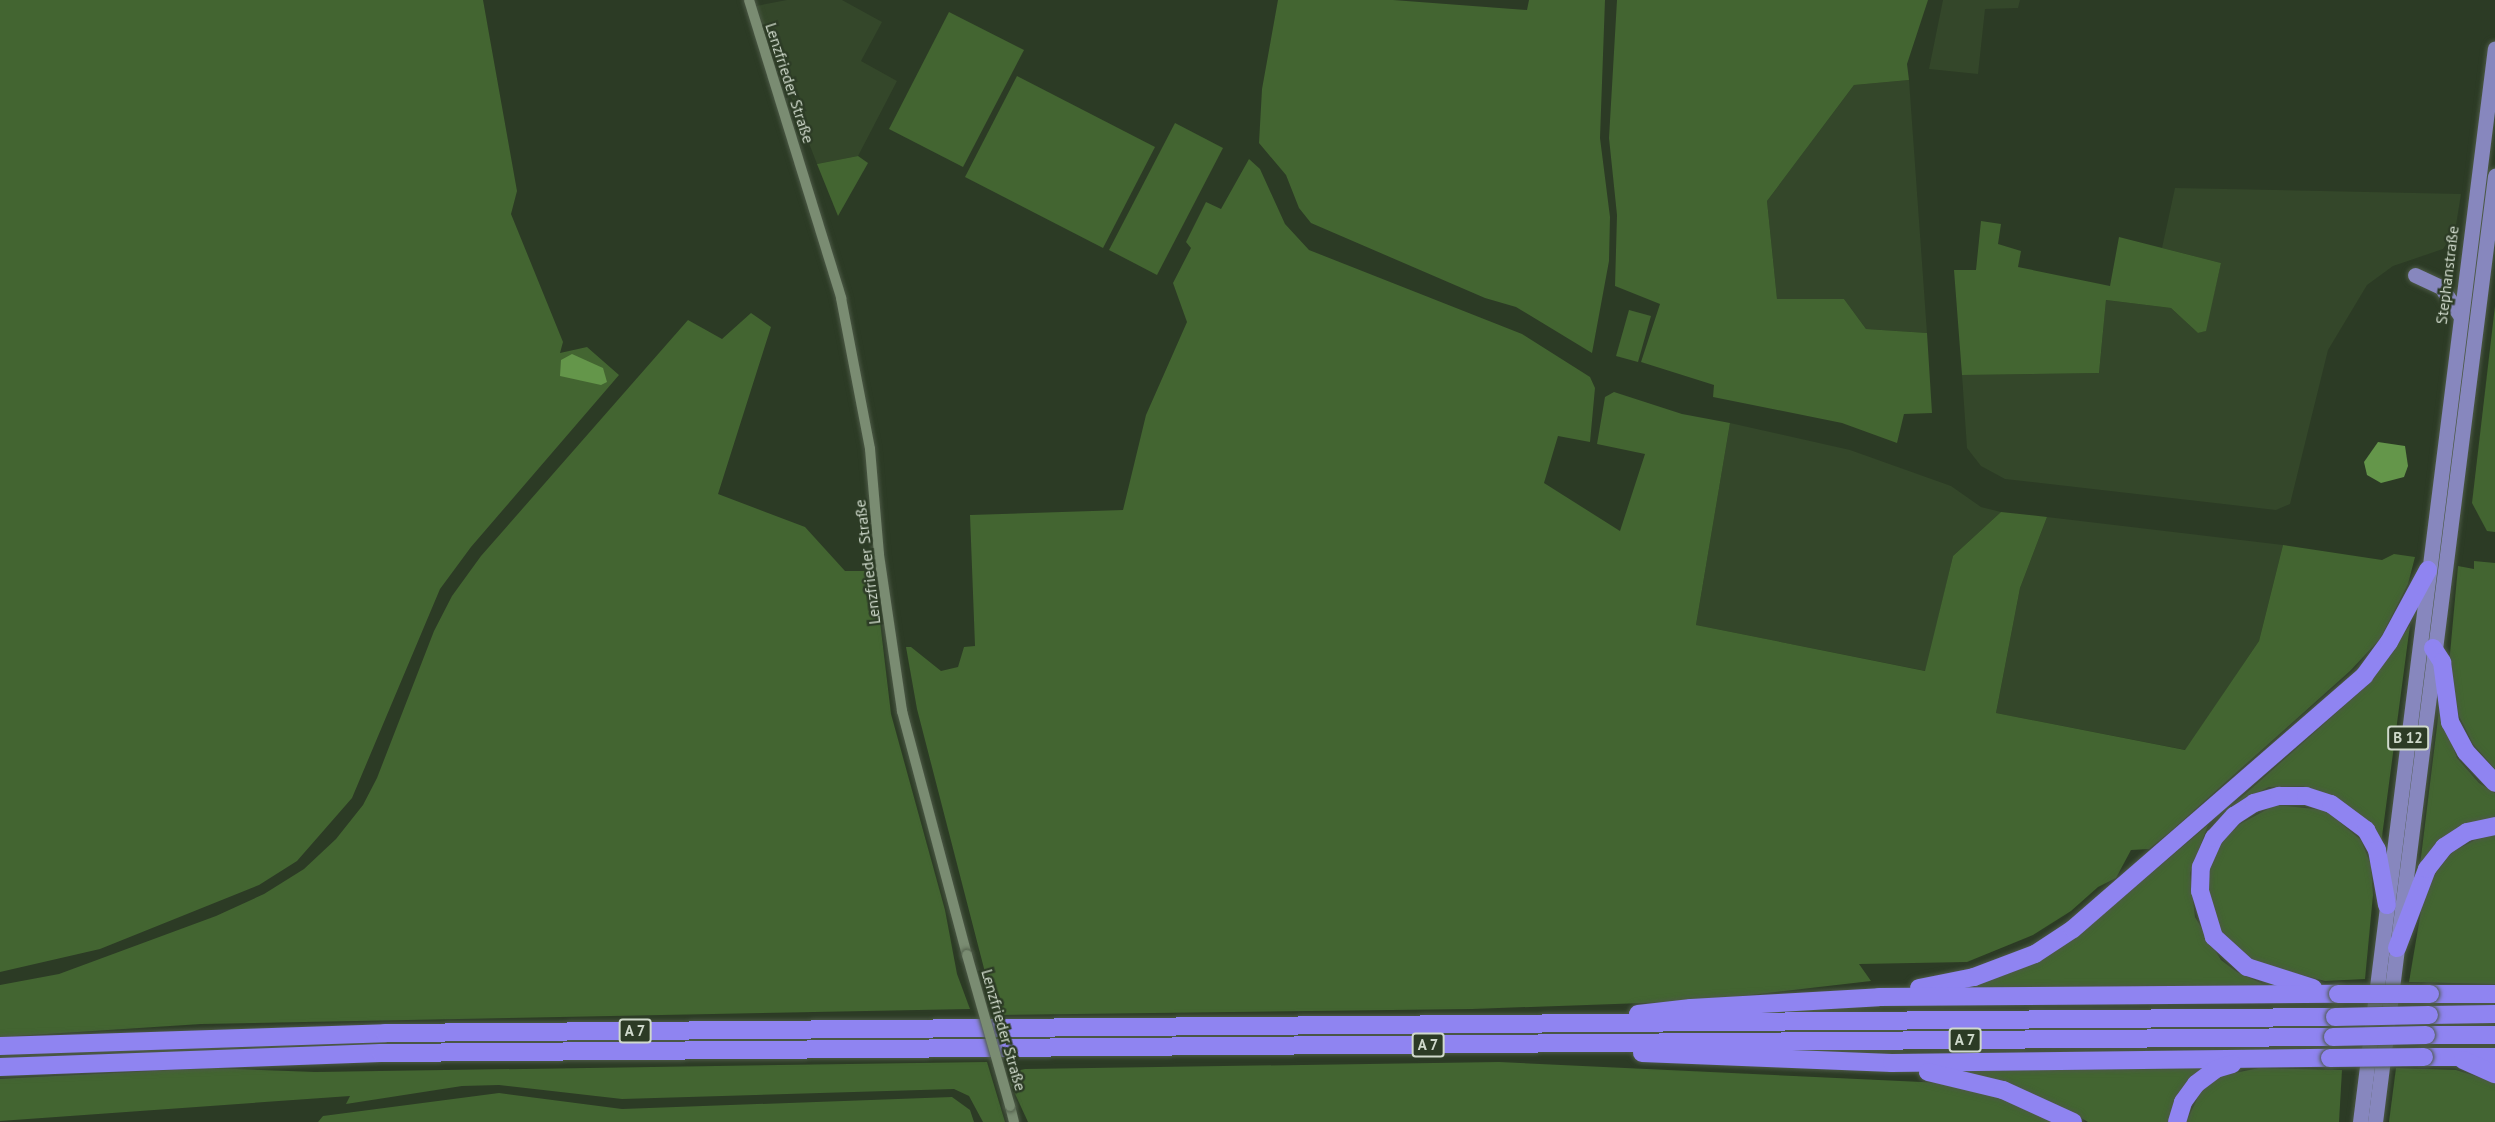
<!DOCTYPE html>
<html>
<head>
<meta charset="utf-8">
<style>
  body { margin:0 }
  #map { position:relative; width:2495px; height:1122px; overflow:hidden; background:#2c3b25; font-family:"PT Sans",sans-serif }
  div>[style] { position:absolute }
  .built>* { inset:0; background:#34472a }
  .green>* { inset:0; background:#436531 }
  .water>* { inset:0; background:#64964a }
  .roads { filter:drop-shadow(0 0 2px #4c5946) drop-shadow(0 0 2px #4c5946) }
  .tertiary>* { height:10px; margin:-5px; padding:0 5px; transform-origin:5px; border-radius:5px; background:#7a8c72 }
  .primary>* { height:15px; margin:-7.5px; padding:0 7.5px; transform-origin:7.5px; border-radius:7.5px; background:#8787be }
  .motorway>* { height:18px; margin:-9px; padding:0 9px; transform-origin:9px; border-radius:9px; background:#8f84f1 }
  .bridges { filter:drop-shadow(0 0 2px #4c5946) drop-shadow(0 0 2px #4c5946) }
  .tertiary-bridge>* { height:10px; margin:-5px; padding:0 5px; transform-origin:5px; border-radius:5px; background:#7a8c72 }
  .motorway-bridge>* { height:18px; margin:-9px; padding:0 9px; transform-origin:9px; border-radius:9px; background:#8f84f1 }
  span { translate:-50% -50%; white-space:nowrap; text-align:center; line-height:1.15; -webkit-text-stroke:5px #2c3b25; paint-order:stroke }
  .shield-label span { padding:2px 4px; background:#2c3b25; border:2px solid; border-radius:4px; -webkit-text-stroke-width:0 }
  .shield-label { font-size:15px; color:#cfd9cb; font-weight:700 }
  .street-label { font-size:16px; color:#cfd9cb }
</style>
</head>
<body>
<div id="map">
  <div class="built">
    <div style="clip-path:polygon(787px 0,842px 0,882px 22px,861px 61px,897px 81px,858px 156px,817px 164px,756px 6px)"></div>
    <div style="clip-path:polygon(1943px 0,2020px 0,2018px 8px,1985px 9px,1978px 74px,1929px 69px)"></div>
    <div style="clip-path:polygon(1909px 80px,1927px 333px,1866px 329px,1844px 299px,1777px 299px,1767px 201px,1854px 85px)"></div>
    <div style="clip-path:polygon(2175px 188px,2461px 194px,2455px 231px,2443px 249px,2393px 266px,2367px 285px,2328px 350px,2290px 504px,2276px 510px,2005px 479px,1981px 466px,1967px 448px,1962px 375px,2099px 373px,2106px 300px,2171px 308px,2198px 333px,2205px 331px,2221px 263px,2162px 248px)"></div>
    <div style="clip-path:polygon(1730px 423px,1850px 450px,1951px 486px,1981px 507px,2001px 512px,1953px 556px,1926px 671px,1696px 625px)"></div>
    <div style="clip-path:polygon(2047px 517px,2283px 545px,2259px 641px,2186px 750px,1996px 713px,2020px 588px)"></div>
  </div>
  <div class="green">
    <div style="clip-path:polygon(0 0,483px 0,517px 191px,511px 214px,563px 342px,560px 353px,587px 347px,619px 375px,471px 547px,440px 589px,352px 798px,297px 861px,259px 885px,100px 949px,0 972px)"></div>
    <div style="clip-path:polygon(1278px 0,1393px 0,1527px 10px,1529px 0,1605px 0,1600px 138px,1610px 217px,1609px 261px,1592px 353px,1516px 307px,1485px 298px,1311px 223px,1299px 208px,1286px 175px,1259px 143px,1262px 89px)"></div>
    <div style="clip-path:polygon(1617px 0,1928px 0,1907px 64px,1909px 80px,1854px 85px,1767px 201px,1777px 299px,1844px 299px,1866px 329px,1927px 333px,1932px 413px,1904px 414px,1897px 443px,1842px 423px,1713px 397px,1714px 385px,1641px 362px,1660px 304px,1615px 286px,1617px 215px,1609px 138px)"></div>
    <div style="clip-path:polygon(949px 12px,1024px 50px,963px 167px,889px 129px)"></div>
    <div style="clip-path:polygon(1017px 76px,1155px 147px,1103px 248px,965px 177px)"></div>
    <div style="clip-path:polygon(1175px 123px,1223px 148px,1157px 275px,1109px 250px)"></div>
    <div style="clip-path:polygon(858px 156px,868px 163px,838px 216px,817px 164px)"></div>
    <div style="clip-path:polygon(1249px 159px,1260px 169px,1285px 224px,1309px 250px,1522px 334px,1590px 377px,1595px 388px,1590px 442px,1558px 436px,1544px 483px,1620px 531px,1645px 454px,1597px 444px,1605px 397px,1614px 392px,1682px 414px,1730px 423px,1696px 625px,1925px 671px,1953px 556px,2001px 512px,2047px 517px,2020px 588px,1996px 713px,2185px 750px,2259px 641px,2283px 545px,2382px 560px,2394px 554px,2415px 557px,2408px 584px,2380px 639px,2350px 671px,2171px 831px,2149px 849px,2131px 850px,2116px 878px,2098px 887px,2071px 911px,2033px 935px,1967px 962px,1859px 964px,1871px 981px,1699px 1001px,1472px 1009px,996px 1015px,917px 709px,906px 647px,911px 647px,941px 671px,958px 667px,964px 647px,975px 646px,970px 515px,1123px 510px,1146px 415px,1187px 322px,1173px 283px,1191px 248px,1186px 242px,1206px 202px,1221px 209px)"></div>
    <div style="clip-path:polygon(1981px 221px,2001px 224px,1998px 244px,2021px 251px,2018px 267px,2110px 286px,2119px 237px,2221px 263px,2206px 331px,2198px 333px,2171px 308px,2106px 300px,2099px 373px,1962px 375px,1954px 270px,1976px 270px)"></div>
    <div style="clip-path:polygon(2495px 306px,2495px 532px,2487px 531px,2472px 503px)"></div>
    <div style="clip-path:polygon(1629px 310px,1651px 316px,1638px 362px,1616px 356px)"></div>
    <div style="clip-path:polygon(751px 313px,771px 327px,718px 494px,805px 527px,845px 571px,874px 571px,891px 714px,945px 910px,957px 974px,970px 1009px,201px 1024px,0 1037px,0 985px,59px 974px,216px 916px,264px 894px,304px 869px,336px 839px,363px 805px,377px 778px,434px 631px,452px 596px,481px 556px,688px 320px,722px 339px)"></div>
    <div style="clip-path:polygon(2474px 561px,2495px 563px,2495px 769px,2473px 744px,2459px 716px,2449px 665px,2458px 566px,2474px 569px)"></div>
    <div style="clip-path:polygon(2410px 625px,2381px 844px,2356px 811px,2303px 786px,2269px 787px,2234px 804px,2371px 682px)"></div>
    <div style="clip-path:polygon(2439px 710px,2457px 758px,2479px 783px,2495px 793px,2495px 821px,2420px 865px)"></div>
    <div style="clip-path:polygon(2275px 805px,2325px 810px,2361px 840px,2371px 865px,2373px 895px,2365px 979px,2325px 981px,2270px 967px,2246px 957px,2219px 929px,2207px 890px,2210px 868px,2220px 843px,2240px 824px)"></div>
    <div style="clip-path:polygon(2208px 825px,2190px 873px,2195px 917px,2221px 960px,2237px 972px,2274px 989px,1959px 989px,2087px 928px)"></div>
    <div style="clip-path:polygon(2495px 835px,2495px 984px,2409px 982px,2422px 905px,2435px 874px,2452px 852px,2475px 840px)"></div>
    <div style="clip-path:polygon(987px 1062px,1005px 1122px,983px 1122px,969px 1096px,954px 1089px,622px 1099px,499px 1085px,462px 1086px,346px 1104px,350px 1096px,0 1121px,0 1079px,17px 1078px,211px 1068px,315px 1072px)"></div>
    <div style="clip-path:polygon(1499px 1062px,1943px 1083px,2001px 1098px,2059px 1122px,1028px 1122px,1010px 1083px,1012px 1072px,1025px 1069px)"></div>
    <div style="clip-path:polygon(2204px 1068px,2168px 1122px,2088px 1122px,2064px 1108px,2002px 1083px,1951px 1069px)"></div>
    <div style="clip-path:polygon(2259px 1068px,2342px 1070px,2339px 1122px,2186px 1122px,2201px 1091px,2220px 1076px)"></div>
    <div style="clip-path:polygon(2396px 1068px,2456px 1070px,2495px 1082px,2495px 1122px,2389px 1122px)"></div>
    <div style="clip-path:polygon(499px 1093px,622px 1109px,952px 1097px,970px 1110px,974px 1122px,318px 1122px,323px 1116px)"></div>
  </div>
  <div class="water">
    <div style="clip-path:polygon(572px 354px,603px 368px,607px 382px,601px 385px,560px 376px,561px 360px)"></div>
    <div style="clip-path:polygon(2378px 442px,2405px 446px,2408px 466px,2404px 477px,2381px 483px,2367px 475px,2364px 462px)"></div>
  </div>
  <div class="roads">
    <div class="tertiary">
      <div style="left:749px;top:0;width:312px;rotate:72.8deg"></div>
      <div style="left:841px;top:298px;width:154px;rotate:79.1deg"></div>
      <div style="left:870px;top:449px;width:106px;rotate:85.1deg"></div>
      <div style="left:879px;top:555px;width:158px;rotate:81.6deg"></div>
      <div style="left:902px;top:711px;width:253px;rotate:75.1deg"></div>
      <div style="left:1010px;top:1106px;width:16px;rotate:76deg"></div>
    </div>
    <div class="primary">
      <div style="left:2415px;top:275px;width:29px;rotate:25deg"></div>
      <div style="left:2441px;top:287px;width:34px;rotate:56deg"></div>
      <div style="left:2360px;top:1122px;width:1082px;rotate:-82.84deg"></div>
      <div style="left:2375px;top:1122px;width:954px;rotate:-82.77deg"></div>
    </div>
    <div class="motorway">
      <div style="left:2433px;top:648px;width:17px;rotate:57deg"></div>
      <div style="left:2442px;top:662px;width:61px;rotate:82.4deg"></div>
      <div style="left:2450px;top:722px;width:34px;rotate:62deg"></div>
      <div style="left:2466px;top:752px;width:42px;rotate:46.9deg"></div>
      <div style="left:2397px;top:948px;width:85px;rotate:-69.2deg"></div>
      <div style="left:2427px;top:869px;width:28px;rotate:-52deg"></div>
      <div style="left:2444px;top:847px;width:27px;rotate:-33deg"></div>
      <div style="left:2467px;top:832px;width:29px;rotate:-12deg"></div>
      <div style="left:1919px;top:988px;width:56px;rotate:-11.3deg"></div>
      <div style="left:1974px;top:977px;width:65px;rotate:-20.7deg"></div>
      <div style="left:2035px;top:954px;width:45px;rotate:-33.3deg"></div>
      <div style="left:2073px;top:929px;width:386px;rotate:-41deg"></div>
      <div style="left:2364px;top:676px;width:42px;rotate:-53.7deg"></div>
      <div style="left:2389px;top:642px;width:82px;rotate:-61.6deg"></div>
      <div style="left:2313px;top:988px;width:69px;rotate:-162.3deg"></div>
      <div style="left:2247px;top:967px;width:45px;rotate:-137.7deg"></div>
      <div style="left:2214px;top:937px;width:48px;rotate:-106.9deg"></div>
      <div style="left:2200px;top:891px;width:24px;rotate:-88deg"></div>
      <div style="left:2201px;top:867px;width:32px;rotate:-66deg"></div>
      <div style="left:2214px;top:838px;width:30px;rotate:-48deg"></div>
      <div style="left:2234px;top:816px;width:24px;rotate:-33deg"></div>
      <div style="left:2254px;top:803px;width:26px;rotate:-16deg"></div>
      <div style="left:2279px;top:796px;width:27px"></div>
      <div style="left:2306px;top:796px;width:26px;rotate:18deg"></div>
      <div style="left:2331px;top:804px;width:44px;rotate:36.6deg"></div>
      <div style="left:2366px;top:830px;width:23px;rotate:61deg"></div>
      <div style="left:2377px;top:850px;width:56px;rotate:79.7deg"></div>
      <div style="left:2430px;top:994px;width:65px"></div>
      <div style="left:1638px;top:1014px;width:53px;rotate:-6.5deg"></div>
      <div style="left:1691px;top:1008px;width:188px;rotate:-3.3deg"></div>
      <div style="left:1879px;top:997px;width:459px;rotate:-0.4deg"></div>
      <div style="left:2429px;top:1015px;width:66px;rotate:-0.9deg"></div>
      <div style="left:2426px;top:1035px;width:69px"></div>
      <div style="left:0;top:1046px;width:385px;rotate:-1.9deg"></div>
      <div style="left:385px;top:1033px;width:1950px;rotate:-0.47deg"></div>
      <div style="left:1642px;top:1053px;width:250px;rotate:2.3deg"></div>
      <div style="left:1892px;top:1063px;width:438px;rotate:-0.7deg"></div>
      <div style="left:2424px;top:1057px;width:71px"></div>
      <div style="left:2463px;top:1060px;width:35px;rotate:24deg"></div>
      <div style="left:0;top:1067px;width:381px;rotate:-2.1deg"></div>
      <div style="left:381px;top:1053px;width:1952px;rotate:-0.47deg"></div>
      <div style="left:1928px;top:1072px;width:77px;rotate:13.5deg"></div>
      <div style="left:2003px;top:1090px;width:77px;rotate:24.6deg"></div>
      <div style="left:2177px;top:1122px;width:21px;rotate:-73deg"></div>
      <div style="left:2183px;top:1102px;width:22px;rotate:-54deg"></div>
      <div style="left:2196px;top:1084px;width:25px;rotate:-37deg"></div>
      <div style="left:2216px;top:1069px;width:17px;rotate:-17deg"></div>
    </div>
  </div>
  <div class="bridges">
    <div class="tertiary-bridge">
      <div style="left:967px;top:955px;width:157px;rotate:74.1deg"></div>
    </div>
    <div class="motorway-bridge">
      <div style="left:2338px;top:994px;width:92px"></div>
      <div style="left:2335px;top:1017px;width:94px;rotate:-1.2deg"></div>
      <div style="left:2333px;top:1037px;width:93px;rotate:-1.2deg"></div>
      <div style="left:2330px;top:1058px;width:94px;rotate:-0.6deg"></div>
    </div>
  </div>
  <div class="shield-label">
    <span style="left:2408px;top:738px">B 12</span>
    <span style="left:635px;top:1031px">A 7</span>
    <span style="left:1965px;top:1040px">A 7</span>
    <span style="left:1428px;top:1045px">A 7</span>
  </div>
  <div class="street-label">
    <span style="left:790px;top:83px;rotate:72deg">Lenzfrieder Straße</span>
    <span style="left:2447px;top:275px;rotate:-83deg">Stephanstraße</span>
    <span style="left:867px;top:562px;rotate:-97deg">Lenzfrieder Straße</span>
    <span style="left:1004px;top:1030px;rotate:74deg">Lenzfrieder Straße</span>
  </div>
</div>
</body>
</html>
